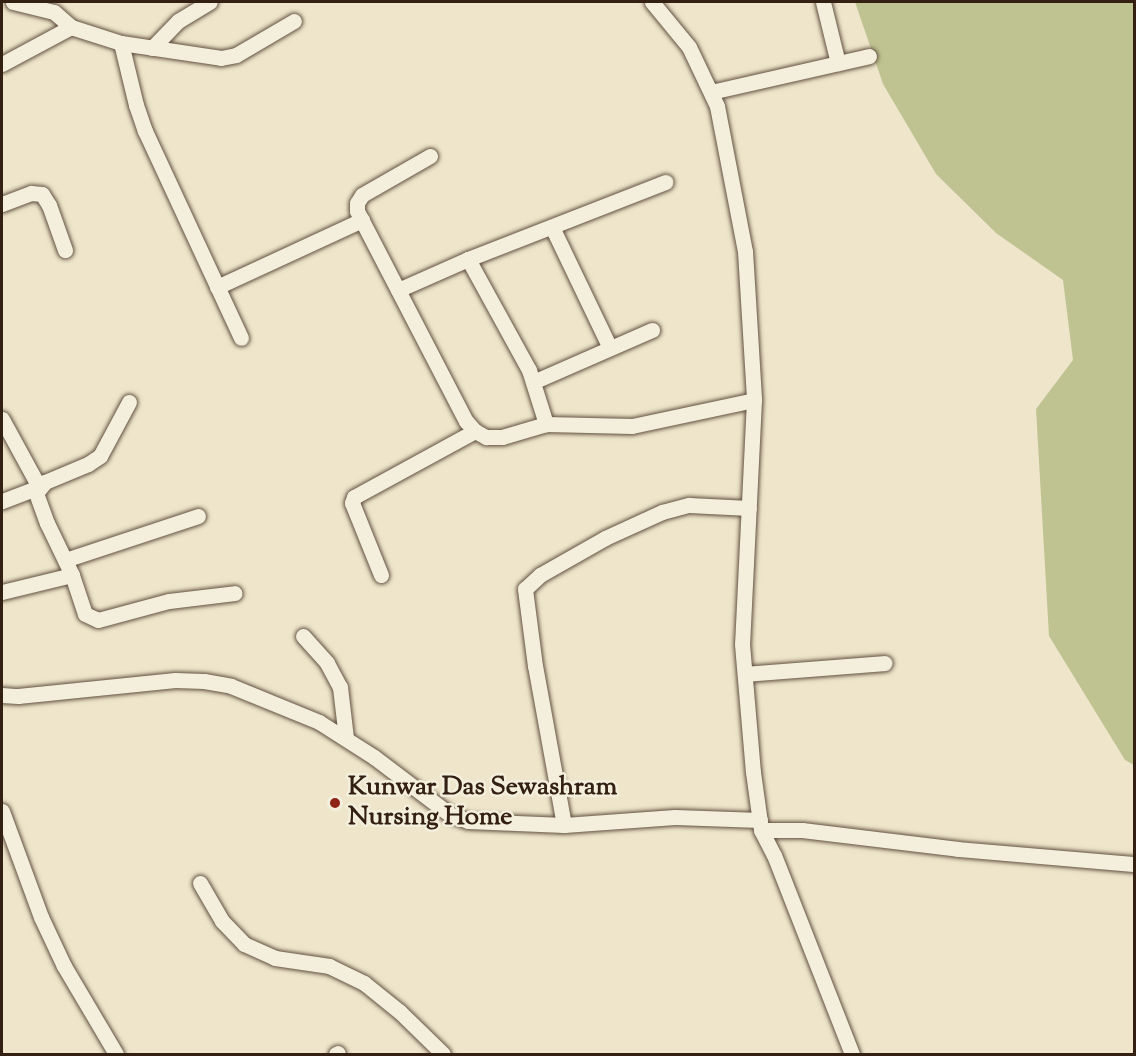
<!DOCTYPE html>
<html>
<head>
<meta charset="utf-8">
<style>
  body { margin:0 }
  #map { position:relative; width:1136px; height:1056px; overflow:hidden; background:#eee5ca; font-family:"Sorts Mill Goudy",serif }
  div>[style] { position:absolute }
  .green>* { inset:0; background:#bfc392 }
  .roads { filter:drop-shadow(0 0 2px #625140) drop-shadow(0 0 2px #625140) }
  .minor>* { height:15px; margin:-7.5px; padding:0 7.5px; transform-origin:7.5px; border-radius:7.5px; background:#f4eedd }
  .dots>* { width:16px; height:16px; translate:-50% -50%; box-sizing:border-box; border:3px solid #f4eedd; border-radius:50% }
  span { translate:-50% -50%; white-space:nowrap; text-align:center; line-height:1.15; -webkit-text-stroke:5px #f4eedd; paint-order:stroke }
  .poi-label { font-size:26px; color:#332012; font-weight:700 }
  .left { translate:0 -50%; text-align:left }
  .frame { position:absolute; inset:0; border:3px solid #332012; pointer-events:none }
</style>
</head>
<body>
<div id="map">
  <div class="green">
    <div style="clip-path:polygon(855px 2px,1134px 2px,1134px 765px,1125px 760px,1049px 636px,1036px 409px,1073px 360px,1063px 280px,996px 233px,936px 174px,883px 84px)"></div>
  </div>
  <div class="roads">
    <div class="minor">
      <div style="left:13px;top:2px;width:42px;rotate:13.7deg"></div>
      <div style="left:54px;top:12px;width:23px;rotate:41deg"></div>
      <div style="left:71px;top:27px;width:52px;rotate:17.7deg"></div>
      <div style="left:121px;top:43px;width:101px;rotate:8.5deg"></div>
      <div style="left:221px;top:58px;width:15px;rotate:-11deg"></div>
      <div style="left:236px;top:55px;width:67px;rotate:-30.4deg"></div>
      <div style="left:652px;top:2px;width:58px;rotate:50.6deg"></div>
      <div style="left:689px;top:47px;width:65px;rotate:64.6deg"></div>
      <div style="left:717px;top:106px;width:148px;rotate:79.1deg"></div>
      <div style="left:745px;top:251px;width:149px;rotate:86.5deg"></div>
      <div style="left:754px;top:400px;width:244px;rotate:92.8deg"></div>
      <div style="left:742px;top:644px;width:128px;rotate:85.1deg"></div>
      <div style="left:753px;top:772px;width:59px;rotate:82.1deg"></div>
      <div style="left:761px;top:830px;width:28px;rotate:63deg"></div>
      <div style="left:774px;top:855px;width:214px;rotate:68.6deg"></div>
      <div style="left:823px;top:2px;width:63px;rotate:76.2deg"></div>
      <div style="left:121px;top:43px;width:64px;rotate:76.4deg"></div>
      <div style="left:136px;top:105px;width:28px;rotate:71deg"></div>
      <div style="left:145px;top:131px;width:228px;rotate:65.1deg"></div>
      <div style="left:152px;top:48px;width:37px;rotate:-46deg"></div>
      <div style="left:178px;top:21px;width:37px;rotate:-31deg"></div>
      <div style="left:2px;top:64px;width:78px;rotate:-28.2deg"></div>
      <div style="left:711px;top:92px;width:162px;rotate:-12.8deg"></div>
      <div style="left:430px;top:156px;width:78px;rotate:150.2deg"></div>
      <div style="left:362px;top:195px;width:9px;rotate:122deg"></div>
      <div style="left:357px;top:203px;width:8px;rotate:90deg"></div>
      <div style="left:357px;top:211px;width:237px;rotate:62.6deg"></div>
      <div style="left:466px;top:421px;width:13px;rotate:48deg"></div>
      <div style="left:475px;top:431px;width:13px;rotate:29deg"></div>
      <div style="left:486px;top:437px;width:16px"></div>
      <div style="left:502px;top:437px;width:46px;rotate:-16.5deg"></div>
      <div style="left:546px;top:424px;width:86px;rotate:1.3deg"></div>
      <div style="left:632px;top:426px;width:125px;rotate:-12deg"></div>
      <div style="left:2px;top:204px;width:31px;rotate:-21deg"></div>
      <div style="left:31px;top:193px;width:11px;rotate:5deg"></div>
      <div style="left:42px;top:194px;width:13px;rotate:58deg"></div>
      <div style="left:49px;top:205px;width:48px;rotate:70.4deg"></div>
      <div style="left:552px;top:227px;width:134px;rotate:64.4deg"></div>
      <div style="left:468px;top:259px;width:127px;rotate:61.2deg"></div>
      <div style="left:529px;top:370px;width:57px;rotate:72.5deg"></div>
      <div style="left:217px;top:287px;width:160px;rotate:-24.8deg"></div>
      <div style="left:398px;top:290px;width:77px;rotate:-23.9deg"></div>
      <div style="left:468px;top:259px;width:212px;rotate:-21.3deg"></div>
      <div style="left:533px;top:382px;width:130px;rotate:-23.6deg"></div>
      <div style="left:129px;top:402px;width:61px;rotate:118.2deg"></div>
      <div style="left:100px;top:456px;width:14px;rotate:146deg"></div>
      <div style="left:88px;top:464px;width:47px;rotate:157.3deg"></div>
      <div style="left:45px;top:482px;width:14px;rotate:129deg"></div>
      <div style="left:36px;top:493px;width:32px;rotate:70deg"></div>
      <div style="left:47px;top:523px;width:58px;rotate:64.3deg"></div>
      <div style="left:72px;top:575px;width:41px;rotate:71.6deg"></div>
      <div style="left:85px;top:614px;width:14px;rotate:25deg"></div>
      <div style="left:98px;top:620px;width:73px;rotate:-15deg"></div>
      <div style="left:169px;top:601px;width:66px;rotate:-6.9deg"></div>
      <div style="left:2px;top:419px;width:77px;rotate:61.4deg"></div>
      <div style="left:39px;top:487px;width:40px;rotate:159deg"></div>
      <div style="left:65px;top:560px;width:140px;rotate:-18.3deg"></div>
      <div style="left:381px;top:575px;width:78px;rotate:-111.9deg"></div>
      <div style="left:352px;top:503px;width:6px;rotate:-72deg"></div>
      <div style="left:354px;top:497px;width:138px;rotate:-28.6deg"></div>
      <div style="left:2px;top:592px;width:72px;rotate:-13.7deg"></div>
      <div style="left:303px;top:636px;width:36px;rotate:48deg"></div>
      <div style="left:327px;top:663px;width:27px;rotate:62deg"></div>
      <div style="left:340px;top:687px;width:51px;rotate:83.3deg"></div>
      <div style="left:745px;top:674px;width:140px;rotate:-4.5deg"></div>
      <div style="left:2px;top:695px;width:16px;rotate:4deg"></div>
      <div style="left:18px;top:696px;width:158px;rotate:-5.8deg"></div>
      <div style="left:175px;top:680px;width:29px;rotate:2deg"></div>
      <div style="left:204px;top:681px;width:27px;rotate:10deg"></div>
      <div style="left:231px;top:686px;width:95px;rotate:22.2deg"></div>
      <div style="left:319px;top:722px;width:65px;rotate:32.5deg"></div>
      <div style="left:374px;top:757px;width:94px;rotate:37.2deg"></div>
      <div style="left:449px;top:814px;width:20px;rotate:20deg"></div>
      <div style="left:468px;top:821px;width:96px;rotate:2.4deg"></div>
      <div style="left:564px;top:825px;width:111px;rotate:-4.1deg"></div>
      <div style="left:675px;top:817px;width:85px;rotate:2deg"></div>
      <div style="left:2px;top:811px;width:113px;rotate:69.8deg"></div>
      <div style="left:41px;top:917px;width:54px;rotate:64.9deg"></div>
      <div style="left:64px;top:966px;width:102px;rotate:59.4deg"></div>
      <div style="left:564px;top:825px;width:162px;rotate:-100.3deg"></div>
      <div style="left:535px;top:666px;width:78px;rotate:-97.4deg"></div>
      <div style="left:525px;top:589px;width:21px;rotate:-43deg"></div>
      <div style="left:540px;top:575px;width:75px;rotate:-29.6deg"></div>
      <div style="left:605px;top:538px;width:63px;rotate:-24.5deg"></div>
      <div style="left:662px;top:512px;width:28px;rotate:-15deg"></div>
      <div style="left:689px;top:505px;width:60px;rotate:2.9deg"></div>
      <div style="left:761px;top:830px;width:41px"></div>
      <div style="left:802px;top:830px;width:157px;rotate:6.9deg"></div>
      <div style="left:958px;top:849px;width:177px;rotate:4.9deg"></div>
      <div style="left:200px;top:883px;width:44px;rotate:59.9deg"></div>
      <div style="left:222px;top:921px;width:32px;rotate:46deg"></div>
      <div style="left:244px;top:944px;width:34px;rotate:24deg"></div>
      <div style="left:275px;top:958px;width:55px;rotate:8.4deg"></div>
      <div style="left:329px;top:966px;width:39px;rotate:26deg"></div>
      <div style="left:364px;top:983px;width:46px;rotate:38.9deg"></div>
      <div style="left:400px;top:1012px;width:60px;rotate:44.3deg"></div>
      <div style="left:336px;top:1054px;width:2px;rotate:-27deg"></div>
    </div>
  </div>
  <div class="dots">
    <div style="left:335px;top:803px;background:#8f2418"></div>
  </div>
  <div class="poi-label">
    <span class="left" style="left:348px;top:803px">Kunwar Das Sewashram<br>Nursing Home</span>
  </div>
  <div class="frame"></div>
</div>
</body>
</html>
